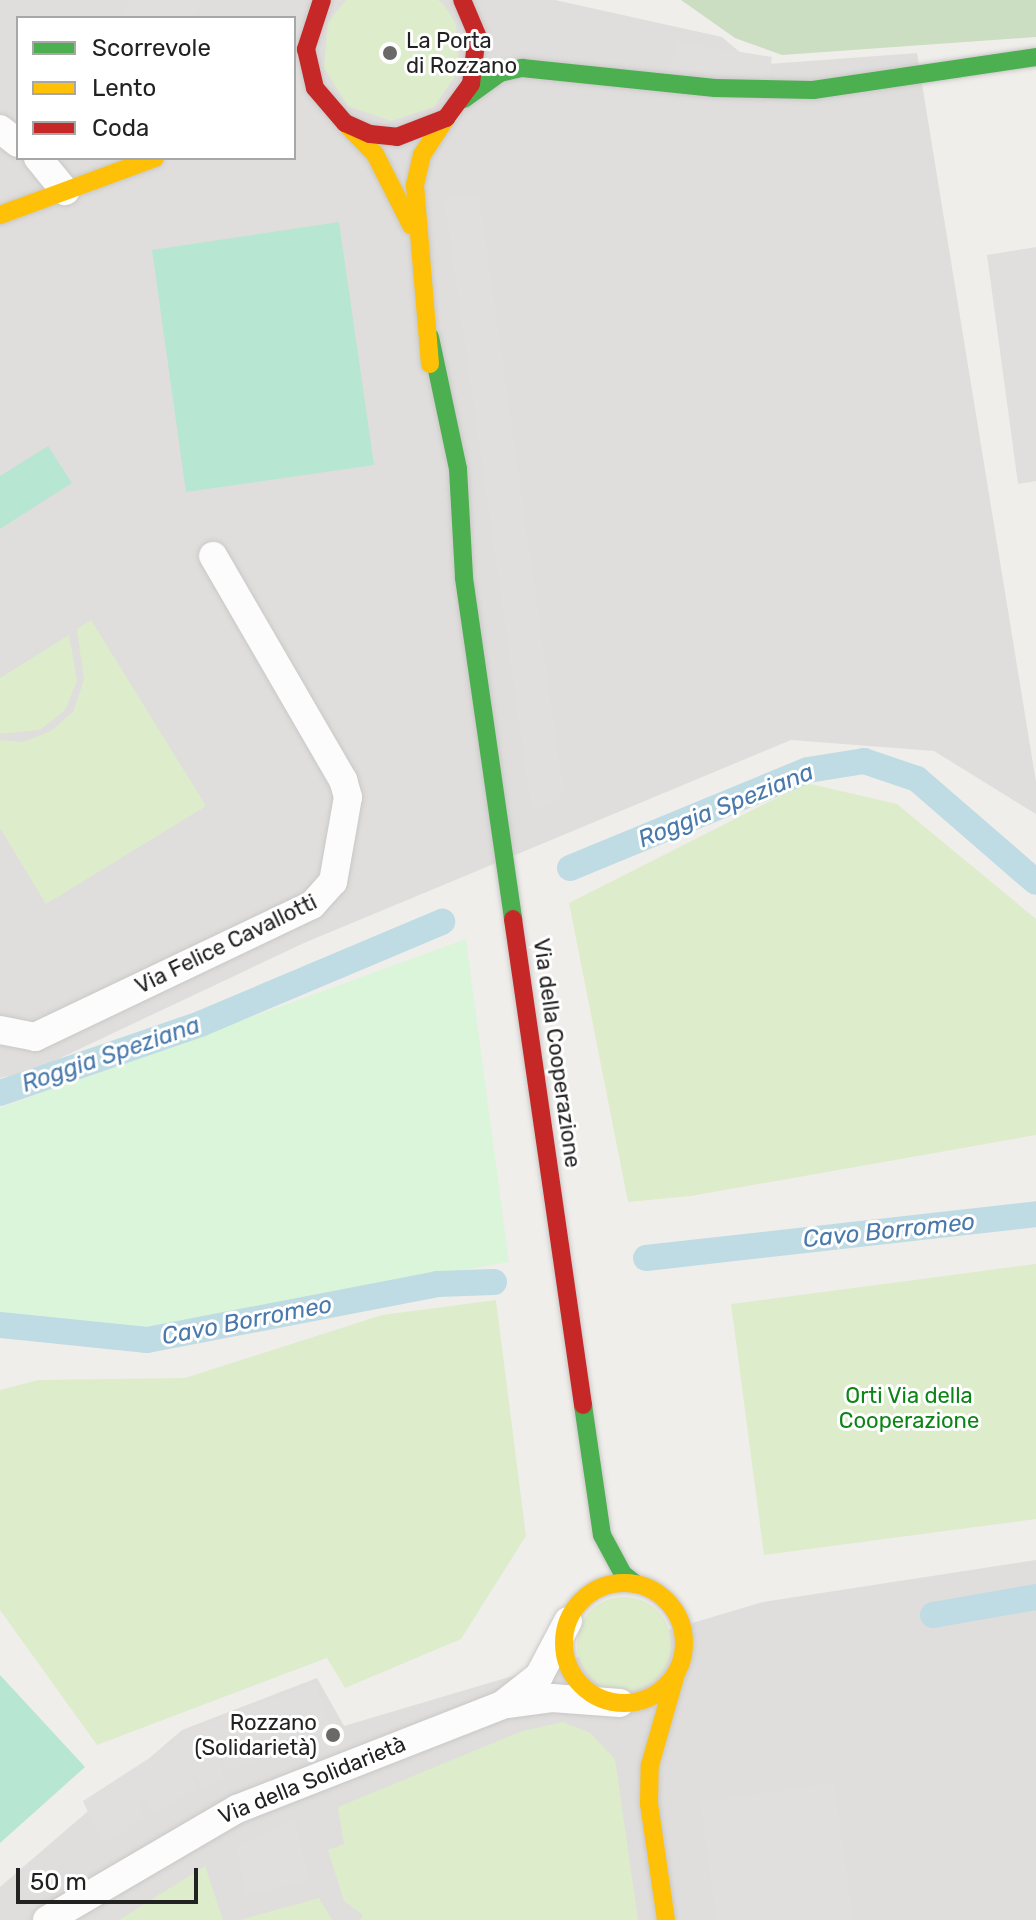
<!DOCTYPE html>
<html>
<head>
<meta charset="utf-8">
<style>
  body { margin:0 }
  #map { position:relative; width:1036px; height:1920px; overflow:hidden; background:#f0eeeb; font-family:Rubik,sans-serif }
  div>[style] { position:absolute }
  .residential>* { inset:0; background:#dfdedc }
  .grass>* { inset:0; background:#ddeccb }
  .round { border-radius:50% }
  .forest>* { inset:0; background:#cbdec1 }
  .park>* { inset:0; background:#daf5da }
  .pitch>* { inset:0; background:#b7e6d2 }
  .parking>* { inset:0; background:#e0dfde }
  .canal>* { height:26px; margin:-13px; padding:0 13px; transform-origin:13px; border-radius:13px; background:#bfdbe3 }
  .roads { filter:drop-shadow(0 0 2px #c9c8c7) drop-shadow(0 0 2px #c9c8c7) }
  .street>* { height:28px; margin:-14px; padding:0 14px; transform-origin:14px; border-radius:14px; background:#fdfcfc }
  .fast>* { height:18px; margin:-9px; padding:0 9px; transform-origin:9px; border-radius:9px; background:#4caf50 }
  .slow>* { height:18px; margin:-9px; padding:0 9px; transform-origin:9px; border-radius:9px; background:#ffc107 }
  .slow>.ring { margin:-9px; padding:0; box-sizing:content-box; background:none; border:18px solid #ffc107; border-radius:50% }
  .jam>* { height:18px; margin:-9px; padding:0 9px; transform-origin:9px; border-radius:9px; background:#c62828 }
  .dots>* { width:22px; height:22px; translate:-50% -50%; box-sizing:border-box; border:4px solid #fff; border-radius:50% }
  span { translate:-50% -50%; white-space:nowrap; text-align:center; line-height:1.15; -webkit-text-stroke:6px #fff; paint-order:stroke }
  .poi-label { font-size:22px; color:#222 }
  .left { translate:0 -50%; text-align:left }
  .right { translate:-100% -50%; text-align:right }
  .street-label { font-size:22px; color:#222 }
  .park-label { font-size:22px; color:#0c8416 }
  .water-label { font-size:24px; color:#4a7aab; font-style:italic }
  .legend { position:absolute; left:16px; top:16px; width:280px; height:144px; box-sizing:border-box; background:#fff; border:2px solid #a7a7a7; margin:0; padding:10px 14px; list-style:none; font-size:24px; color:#222 }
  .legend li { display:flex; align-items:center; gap:16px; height:40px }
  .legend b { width:40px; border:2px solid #a7a7a7 }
  .scale { position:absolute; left:16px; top:1868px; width:182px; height:36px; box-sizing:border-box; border:4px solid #222; border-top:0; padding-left:10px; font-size:24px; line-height:28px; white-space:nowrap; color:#222; -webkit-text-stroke:6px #fff; paint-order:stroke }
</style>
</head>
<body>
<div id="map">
  <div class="residential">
    <div style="clip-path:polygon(evenodd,0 0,555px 0,722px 37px,755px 65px,917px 53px,1036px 782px,1036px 814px,934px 751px,791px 740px,304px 943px,35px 1070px,0 1078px,0 0,18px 18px,294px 18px,294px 158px,18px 158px,18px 18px)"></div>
    <div style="clip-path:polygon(1036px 1560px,1036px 1920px,0 1920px,0 1887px,182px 1730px,317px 1678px,344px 1726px,763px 1602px)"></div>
  </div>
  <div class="grass">
    <div style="clip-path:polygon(346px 0,438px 0,444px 5px,456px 24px,459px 70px,434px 107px,391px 121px,348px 106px,324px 68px,328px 22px)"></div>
    <div style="clip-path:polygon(91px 620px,206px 806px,46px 904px,0 828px,0 740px,23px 742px,51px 731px,73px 712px,84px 680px,77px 629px)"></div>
    <div style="clip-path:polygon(69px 635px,77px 681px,65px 710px,40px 730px,0 734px,0 678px)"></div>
    <div style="clip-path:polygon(806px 783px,897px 804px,1036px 919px,1036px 1135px,691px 1196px,628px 1202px,569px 903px)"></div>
    <div style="clip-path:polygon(1036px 1264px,1036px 1519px,764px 1555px,731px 1304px)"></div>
    <div style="clip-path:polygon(496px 1300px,526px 1536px,461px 1639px,345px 1688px,327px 1658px,97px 1745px,0 1610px,0 1390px,38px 1380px,185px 1378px,382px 1315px)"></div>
    <div class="round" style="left:577px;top:1597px;width:94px;height:94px"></div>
    <div style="clip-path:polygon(563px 1722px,590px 1733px,615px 1759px,638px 1920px,360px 1920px,363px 1915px,344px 1901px,328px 1850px,344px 1844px,338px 1807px,522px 1731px)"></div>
    <div style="clip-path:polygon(205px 1866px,223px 1920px,119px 1920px)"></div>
    <div style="clip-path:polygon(319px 1898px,332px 1920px,240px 1920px)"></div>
  </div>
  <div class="forest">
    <div style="clip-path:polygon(681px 0,1036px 0,1036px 37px,782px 55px,735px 38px)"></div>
  </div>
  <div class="park">
    <div style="clip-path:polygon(466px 939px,509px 1262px,146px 1327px,56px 1322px,0 1312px,0 1108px)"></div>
  </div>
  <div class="pitch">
    <div style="clip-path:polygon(339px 222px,374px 465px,186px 492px,152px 250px)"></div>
    <div style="clip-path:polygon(48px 446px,72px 483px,0 529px,0 476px)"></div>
    <div style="clip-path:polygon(0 1675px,85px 1767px,0 1843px)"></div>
  </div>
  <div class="parking">
    <div style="clip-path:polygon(133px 0,205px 0,191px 18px,120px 18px)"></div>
    <div style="clip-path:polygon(677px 42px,772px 57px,769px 79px,671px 69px)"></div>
    <div style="clip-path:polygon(479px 196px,564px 795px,532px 811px,444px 197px)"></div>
    <div style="clip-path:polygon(1036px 247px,1036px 481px,1018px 484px,987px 255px)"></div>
    <div style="clip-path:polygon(315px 1683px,331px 1732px,284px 1750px,278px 1736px,268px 1739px,274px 1754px,229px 1771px,222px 1757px,218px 1759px,224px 1778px,204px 1788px,194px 1771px,190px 1773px,197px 1788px,155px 1813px,146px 1799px,138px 1804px,145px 1818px,102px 1844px,83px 1801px,196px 1728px)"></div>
    <div style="clip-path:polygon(834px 1783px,853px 1920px,717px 1920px,700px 1802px)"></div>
    <div style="clip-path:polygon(295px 1820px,308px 1880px,246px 1895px,237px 1845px)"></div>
  </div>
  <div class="canal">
    <div style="left:570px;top:868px;width:257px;rotate:-22.4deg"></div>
    <div style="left:808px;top:770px;width:57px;rotate:-9.1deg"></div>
    <div style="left:864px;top:761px;width:56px;rotate:18.8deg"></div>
    <div style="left:917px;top:779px;width:157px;rotate:40.9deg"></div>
    <div style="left:0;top:1093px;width:212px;rotate:-19deg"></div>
    <div style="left:200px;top:1024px;width:263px;rotate:-22.9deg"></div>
    <div style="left:646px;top:1258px;width:392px;rotate:-6.4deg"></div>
    <div style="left:0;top:1325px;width:148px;rotate:5.8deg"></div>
    <div style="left:147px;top:1340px;width:295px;rotate:-10.9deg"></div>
    <div style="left:437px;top:1284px;width:57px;rotate:-2deg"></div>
    <div style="left:933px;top:1615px;width:105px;rotate:-9.9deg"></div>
  </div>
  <div class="roads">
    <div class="street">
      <div style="left:0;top:129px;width:23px;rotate:38deg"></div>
      <div style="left:38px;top:158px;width:43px;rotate:50.7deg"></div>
      <div style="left:0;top:1030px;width:36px;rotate:11deg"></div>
      <div style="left:35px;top:1037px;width:307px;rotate:-25.5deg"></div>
      <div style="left:312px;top:905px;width:31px;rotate:-48deg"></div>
      <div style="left:333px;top:882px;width:86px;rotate:-80deg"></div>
      <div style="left:348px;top:797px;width:18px;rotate:-106deg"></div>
      <div style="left:343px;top:780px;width:259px;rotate:-120.1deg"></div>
      <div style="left:507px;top:1704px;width:45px;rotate:-7.6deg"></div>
      <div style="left:552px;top:1698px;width:68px;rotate:4.2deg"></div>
      <div style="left:47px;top:1920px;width:220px;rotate:-30.3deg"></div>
      <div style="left:237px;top:1809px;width:285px;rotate:-21.4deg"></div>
      <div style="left:502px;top:1705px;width:47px;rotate:-38.1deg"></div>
      <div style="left:539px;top:1676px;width:62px;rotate:-62.2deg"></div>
    </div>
    <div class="fast">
      <div style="left:464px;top:99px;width:44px;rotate:-35.8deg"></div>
      <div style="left:500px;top:73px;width:23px;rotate:-13deg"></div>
      <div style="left:522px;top:68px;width:194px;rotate:5.9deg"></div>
      <div style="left:715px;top:88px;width:98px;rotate:1.2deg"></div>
      <div style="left:813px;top:90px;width:225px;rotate:-8.4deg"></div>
      <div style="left:430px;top:337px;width:135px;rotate:78deg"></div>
      <div style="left:458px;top:469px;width:109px;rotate:86.8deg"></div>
      <div style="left:464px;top:578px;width:345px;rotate:81.8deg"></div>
      <div style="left:583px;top:1405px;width:131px;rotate:81.7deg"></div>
      <div style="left:602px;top:1535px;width:44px;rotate:61.7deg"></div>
      <div style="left:623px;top:1574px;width:16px;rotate:38deg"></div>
    </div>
    <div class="slow">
      <div style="left:345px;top:123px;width:43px;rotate:45.9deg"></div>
      <div style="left:375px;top:154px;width:80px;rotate:63.1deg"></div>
      <div style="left:0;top:215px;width:165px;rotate:-20.2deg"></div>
      <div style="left:430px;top:364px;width:180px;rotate:-94.8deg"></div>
      <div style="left:415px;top:185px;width:31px;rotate:-77deg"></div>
      <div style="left:422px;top:155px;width:44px;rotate:-57deg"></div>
      <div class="ring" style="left:564px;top:1583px;width:102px;height:102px"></div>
      <div style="left:666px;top:1920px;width:117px;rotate:-98.3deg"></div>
      <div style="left:649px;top:1804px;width:39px;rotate:-89deg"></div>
      <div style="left:650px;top:1765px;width:95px;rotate:-74.1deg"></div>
    </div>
    <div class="jam">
      <div style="left:322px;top:0;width:52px;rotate:108.1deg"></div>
      <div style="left:306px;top:49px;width:40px;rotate:77deg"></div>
      <div style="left:315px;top:88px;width:46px;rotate:49.4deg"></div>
      <div style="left:345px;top:123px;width:27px;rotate:24deg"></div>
      <div style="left:370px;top:134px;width:27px;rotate:6deg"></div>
      <div style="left:397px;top:137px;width:53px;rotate:-21.2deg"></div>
      <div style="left:446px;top:118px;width:42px;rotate:-53.7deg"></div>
      <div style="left:471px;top:84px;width:49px;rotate:-83deg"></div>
      <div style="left:477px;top:35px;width:38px;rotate:-113deg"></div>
      <div style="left:513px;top:919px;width:491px;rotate:81.8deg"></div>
    </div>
  </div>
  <div class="dots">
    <div style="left:390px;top:53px;background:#6a6968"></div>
    <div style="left:333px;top:1735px;background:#6a6968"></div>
  </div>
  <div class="poi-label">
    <span class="left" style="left:406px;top:53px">La Porta<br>di Rozzano</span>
    <span class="right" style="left:317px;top:1735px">Rozzano<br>(Solidarietà)</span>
  </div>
  <div class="street-label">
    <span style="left:226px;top:944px;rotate:-26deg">Via Felice Cavallotti</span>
    <span style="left:557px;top:1053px;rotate:82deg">Via della Cooperazione</span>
    <span style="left:312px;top:1780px;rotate:-22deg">Via della Solidarietà</span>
  </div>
  <div class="park-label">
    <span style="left:909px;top:1408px">Orti Via della<br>Cooperazione</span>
  </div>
  <div class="water-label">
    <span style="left:726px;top:806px;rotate:-22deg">Roggia Speziana</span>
    <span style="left:111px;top:1055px;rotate:-19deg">Roggia Speziana</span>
    <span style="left:889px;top:1231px;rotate:-6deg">Cavo Borromeo</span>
    <span style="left:247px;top:1321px;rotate:-11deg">Cavo Borromeo</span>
  </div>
  <ul class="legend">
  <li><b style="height:10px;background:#4caf50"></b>Scorrevole</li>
  <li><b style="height:10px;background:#ffc107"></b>Lento</li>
  <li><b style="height:10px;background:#c62828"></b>Coda</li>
  </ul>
  <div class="scale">50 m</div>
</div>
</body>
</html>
